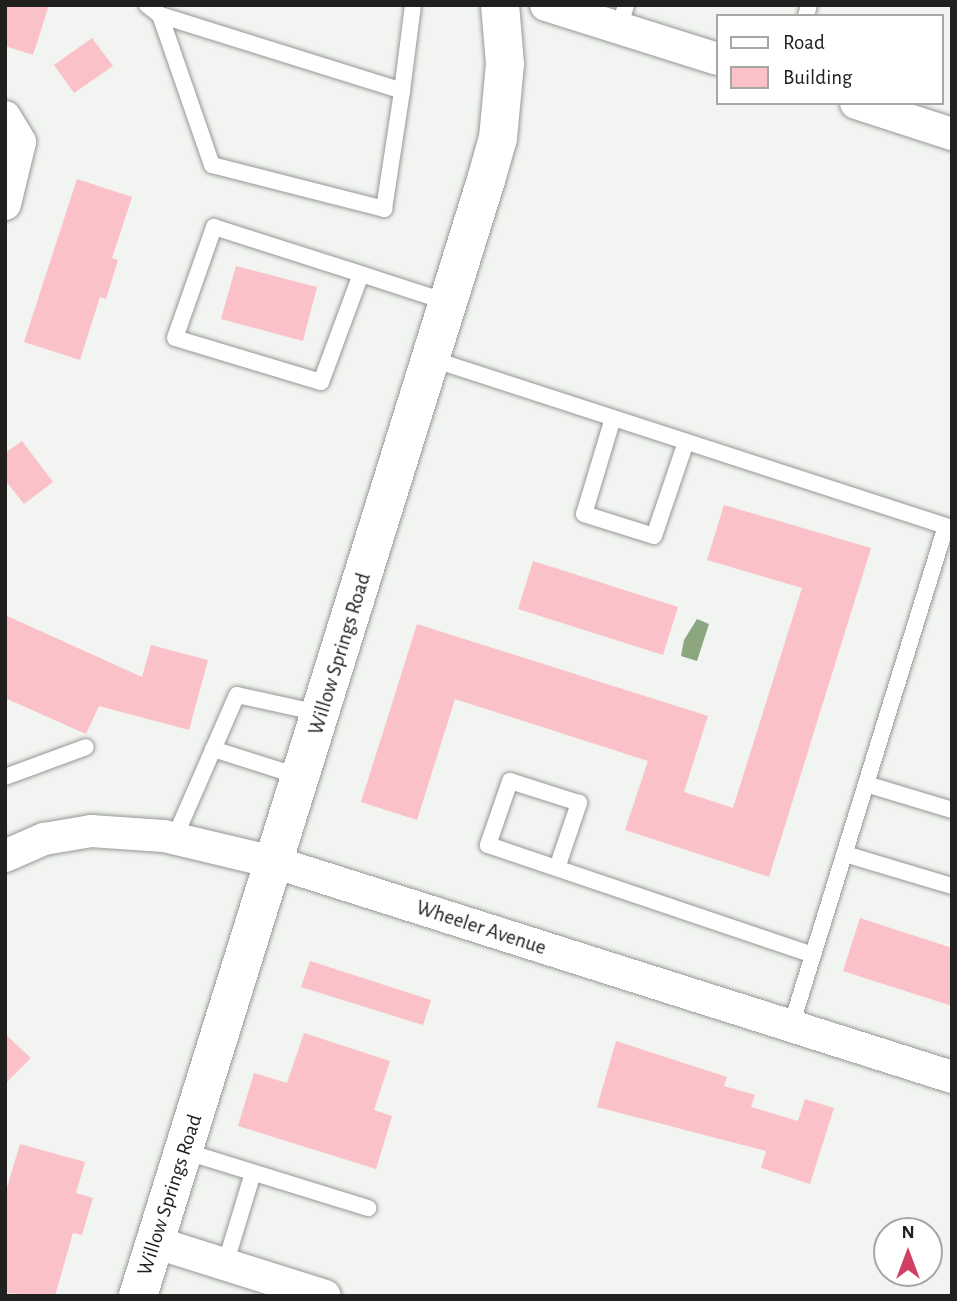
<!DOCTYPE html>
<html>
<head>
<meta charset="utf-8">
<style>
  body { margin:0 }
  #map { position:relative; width:957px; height:1301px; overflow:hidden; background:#f1f4f0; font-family:"Alegreya Sans",sans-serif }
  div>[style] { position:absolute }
  .water>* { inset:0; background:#8ca77f }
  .building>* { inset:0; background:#fac1c8 }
  .roads { filter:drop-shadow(0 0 2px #969895) drop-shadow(0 0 2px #969895) }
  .lane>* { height:16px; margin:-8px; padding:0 8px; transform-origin:8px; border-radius:8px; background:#fff }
  .street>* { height:32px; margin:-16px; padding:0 16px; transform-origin:16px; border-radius:16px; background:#fff }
  .secondary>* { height:38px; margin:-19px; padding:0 19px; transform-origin:19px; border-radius:19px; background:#fff }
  span { translate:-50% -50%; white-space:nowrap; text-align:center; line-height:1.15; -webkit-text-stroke:7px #fff; paint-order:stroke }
  .street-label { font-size:21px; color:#20201f }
  .frame { position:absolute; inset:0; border:7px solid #20201f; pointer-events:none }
  .legend { position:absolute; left:716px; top:14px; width:228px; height:91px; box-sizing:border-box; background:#fff; border:2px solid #a6a6a5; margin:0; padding:9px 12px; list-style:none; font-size:21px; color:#20201f }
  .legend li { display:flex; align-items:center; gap:14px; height:35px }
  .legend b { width:35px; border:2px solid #a6a6a5 }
  .north { position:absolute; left:873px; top:1217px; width:70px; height:70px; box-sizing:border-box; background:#fff; border:2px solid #a6a6a5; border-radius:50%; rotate:0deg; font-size:19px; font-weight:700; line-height:28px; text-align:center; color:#20201f }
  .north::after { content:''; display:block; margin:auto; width:24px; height:32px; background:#d04064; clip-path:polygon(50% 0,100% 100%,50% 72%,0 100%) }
</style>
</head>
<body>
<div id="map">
  <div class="water">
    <div style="clip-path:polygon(697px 619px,709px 624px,697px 661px,681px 656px,684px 640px)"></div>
  </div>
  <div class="building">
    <div style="clip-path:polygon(5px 5px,49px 5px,33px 55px,5px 46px)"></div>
    <div style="clip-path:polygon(92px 38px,113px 66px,74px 93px,54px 65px)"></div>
    <div style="clip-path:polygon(77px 179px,132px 197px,112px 258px,118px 260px,106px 299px,100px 297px,80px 360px,24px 342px)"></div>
    <div style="clip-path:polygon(236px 266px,317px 287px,303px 341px,221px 319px)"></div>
    <div style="clip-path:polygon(22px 441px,53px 482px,24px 504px,5px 480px,5px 453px)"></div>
    <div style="clip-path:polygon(724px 505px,871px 548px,769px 877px,625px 830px,648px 761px,455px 699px,417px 820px,361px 802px,417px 624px,708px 716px,684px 792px,733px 808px,802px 588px,707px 560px)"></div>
    <div style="clip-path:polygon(533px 561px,678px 607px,663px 655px,518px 609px)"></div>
    <div style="clip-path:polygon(5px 615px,142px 677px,151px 645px,208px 660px,189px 730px,99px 706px,86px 734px,5px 698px)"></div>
    <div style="clip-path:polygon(860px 918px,952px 948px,952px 1006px,843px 971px)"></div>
    <div style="clip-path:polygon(310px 961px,431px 1000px,423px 1025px,301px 987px)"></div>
    <div style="clip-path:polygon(304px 1033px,390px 1061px,374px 1110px,392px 1116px,376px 1169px,238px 1126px,254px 1073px,287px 1083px)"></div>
    <div style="clip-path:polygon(5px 1034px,31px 1058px,5px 1084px)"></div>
    <div style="clip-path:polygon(616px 1041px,727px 1077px,724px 1086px,755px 1095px,751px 1107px,798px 1121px,805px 1099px,834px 1108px,810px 1184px,761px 1168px,766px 1151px,597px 1107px)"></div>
    <div style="clip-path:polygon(20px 1144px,85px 1162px,76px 1193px,93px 1198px,82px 1235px,73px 1233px,55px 1296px,5px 1293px,5px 1194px)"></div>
  </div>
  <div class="roads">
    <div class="lane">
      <div style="left:147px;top:5px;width:16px;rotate:38deg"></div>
      <div style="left:160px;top:15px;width:254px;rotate:17.4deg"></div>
      <div style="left:402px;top:91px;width:87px;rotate:-82.7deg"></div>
      <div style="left:160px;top:15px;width:159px;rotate:70.9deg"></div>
      <div style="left:212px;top:165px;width:178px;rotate:14.3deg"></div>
      <div style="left:384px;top:209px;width:119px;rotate:-81.3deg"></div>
      <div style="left:806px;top:16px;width:11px;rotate:-75deg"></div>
      <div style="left:619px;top:28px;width:24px;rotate:-73deg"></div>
      <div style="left:361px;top:274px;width:115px;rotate:110.3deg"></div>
      <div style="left:321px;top:382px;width:152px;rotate:-163.2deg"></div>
      <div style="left:175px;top:338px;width:118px;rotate:-70.6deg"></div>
      <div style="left:214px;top:227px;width:154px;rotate:17.7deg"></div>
      <div style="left:361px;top:274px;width:90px;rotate:18deg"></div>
      <div style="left:429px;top:358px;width:550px;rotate:18.01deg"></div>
      <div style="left:613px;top:418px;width:100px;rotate:106.8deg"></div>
      <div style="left:584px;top:514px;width:73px;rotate:17.4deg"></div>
      <div style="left:654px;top:536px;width:99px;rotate:-71.2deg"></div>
      <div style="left:213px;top:749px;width:92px;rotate:17.7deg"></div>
      <div style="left:5px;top:777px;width:86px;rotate:-20.3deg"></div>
      <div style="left:866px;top:784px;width:90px;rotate:16.8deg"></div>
      <div style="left:174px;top:839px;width:157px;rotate:-66.4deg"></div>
      <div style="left:237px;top:695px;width:84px;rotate:12.4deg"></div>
      <div style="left:845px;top:854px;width:112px;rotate:16.7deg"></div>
      <div style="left:557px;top:868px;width:69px;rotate:-71.3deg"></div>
      <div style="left:579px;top:803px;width:72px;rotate:-162.3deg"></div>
      <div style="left:510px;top:781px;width:68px;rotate:109deg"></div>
      <div style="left:488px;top:845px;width:343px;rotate:18.7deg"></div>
      <div style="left:791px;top:1026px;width:523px;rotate:-72.78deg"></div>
      <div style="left:184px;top:1151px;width:193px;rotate:17.2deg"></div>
      <div style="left:225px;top:1265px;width:96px;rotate:-73.1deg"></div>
    </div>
    <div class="street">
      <div style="left:546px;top:5px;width:179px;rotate:17.5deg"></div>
      <div style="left:856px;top:103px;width:101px;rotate:17.9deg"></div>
      <div style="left:5px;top:117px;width:29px;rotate:59deg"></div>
      <div style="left:20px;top:142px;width:64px;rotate:103.6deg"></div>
      <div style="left:5px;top:856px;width:43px;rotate:-23.6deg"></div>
      <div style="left:44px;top:839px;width:48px;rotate:-9.7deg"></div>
      <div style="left:91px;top:831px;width:73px;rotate:3.9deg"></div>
      <div style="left:164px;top:836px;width:116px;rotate:13.4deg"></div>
      <div style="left:277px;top:863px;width:708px;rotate:17.59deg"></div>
      <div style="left:154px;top:1242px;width:179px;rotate:17.5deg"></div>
    </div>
    <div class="secondary">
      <div style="left:138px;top:1296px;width:1169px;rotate:-72.68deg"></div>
      <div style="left:486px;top:180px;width:44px;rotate:-74.1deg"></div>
      <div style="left:498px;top:138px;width:74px;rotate:-84.6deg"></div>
      <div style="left:505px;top:64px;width:59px;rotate:-94.8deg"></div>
    </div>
  </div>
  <div class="street-label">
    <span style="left:340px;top:654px;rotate:-73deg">Willow Springs Road</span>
    <span style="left:481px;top:928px;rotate:18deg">Wheeler Avenue</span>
    <span style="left:170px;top:1195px;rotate:-72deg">Willow Springs Road</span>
  </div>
  <div class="frame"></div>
  <ul class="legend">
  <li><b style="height:9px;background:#fff"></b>Road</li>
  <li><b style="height:19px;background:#fac1c8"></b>Building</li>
  </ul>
  <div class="north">N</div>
</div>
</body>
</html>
